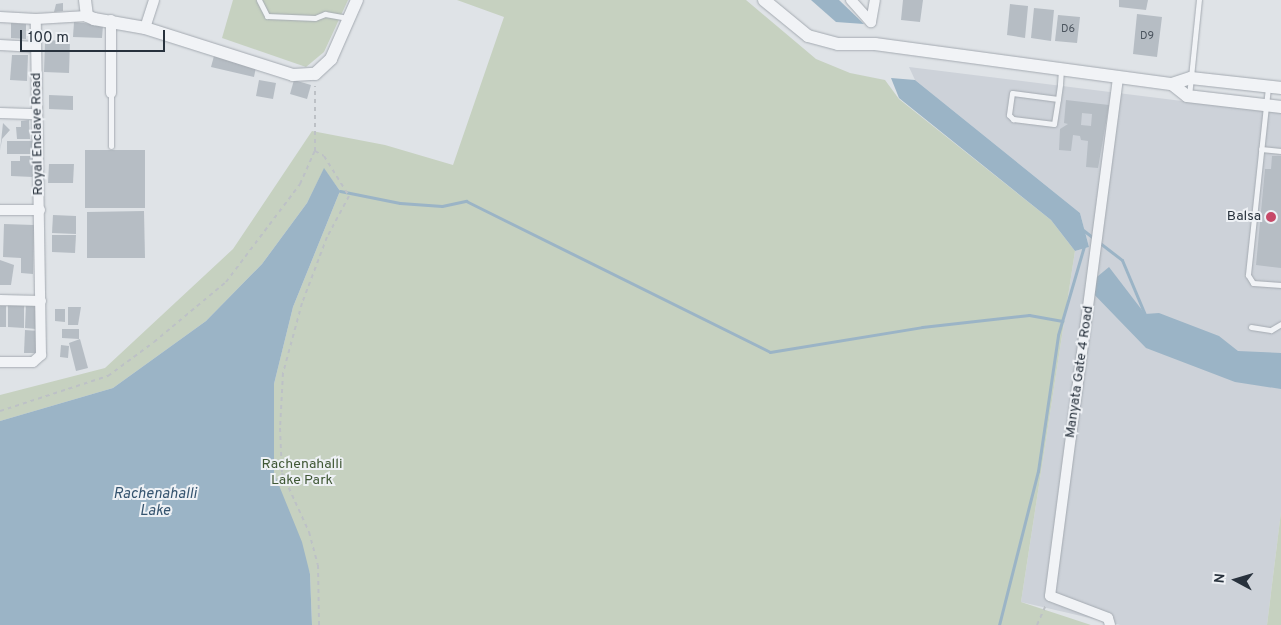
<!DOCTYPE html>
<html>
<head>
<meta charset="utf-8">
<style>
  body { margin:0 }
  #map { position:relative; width:1281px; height:625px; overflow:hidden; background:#dfe3e7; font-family:Overpass,sans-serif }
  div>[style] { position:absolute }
  .built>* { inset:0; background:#cdd2d9 }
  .green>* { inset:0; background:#c6d1c0 }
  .water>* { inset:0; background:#9bb4c6 }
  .stream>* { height:3px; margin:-1.5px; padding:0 1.5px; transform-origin:1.5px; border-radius:1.5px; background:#9bb4c6 }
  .building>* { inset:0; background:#b6bdc4 }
  .path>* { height:2px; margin-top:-1px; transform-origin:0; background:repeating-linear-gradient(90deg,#bdc1c6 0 4px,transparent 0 8px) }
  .roads { filter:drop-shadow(0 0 1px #a4aab1) drop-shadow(0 0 1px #a4aab1) }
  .service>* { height:5px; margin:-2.5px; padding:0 2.5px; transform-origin:2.5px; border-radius:2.5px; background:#f1f3f6 }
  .minor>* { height:10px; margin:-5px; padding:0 5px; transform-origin:5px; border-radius:5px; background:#f1f3f6 }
  .tertiary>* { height:12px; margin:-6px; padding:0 6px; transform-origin:6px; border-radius:6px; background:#f1f3f6 }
  .dots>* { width:14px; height:14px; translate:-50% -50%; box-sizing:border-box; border:2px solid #eef1f5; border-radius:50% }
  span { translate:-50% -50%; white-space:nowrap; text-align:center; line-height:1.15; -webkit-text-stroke:4px #eef1f5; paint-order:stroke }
  .number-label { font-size:11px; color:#4c555f }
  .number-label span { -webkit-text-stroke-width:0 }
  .street-label { font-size:14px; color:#28323d }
  .poi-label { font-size:14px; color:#28323d }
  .right { translate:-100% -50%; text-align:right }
  .park-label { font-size:14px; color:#405836 }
  .water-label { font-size:15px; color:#35546f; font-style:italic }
  .north { position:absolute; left:1211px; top:555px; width:50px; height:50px; -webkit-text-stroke:4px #eef1f5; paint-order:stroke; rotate:276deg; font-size:14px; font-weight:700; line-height:20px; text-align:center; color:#28323d }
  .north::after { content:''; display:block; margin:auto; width:18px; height:22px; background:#28323d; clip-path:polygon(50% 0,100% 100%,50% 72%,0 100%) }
  .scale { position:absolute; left:20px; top:30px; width:145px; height:22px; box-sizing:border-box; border:2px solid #28323d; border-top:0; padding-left:6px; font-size:15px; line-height:18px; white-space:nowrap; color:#28323d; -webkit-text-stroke:4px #eef1f5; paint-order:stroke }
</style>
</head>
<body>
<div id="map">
  <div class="built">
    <div style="clip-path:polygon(909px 67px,1246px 109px,1281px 105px,1281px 512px,1267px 625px,1120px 625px,1021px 602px,1075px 251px,1089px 247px,1080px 213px,915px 80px)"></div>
  </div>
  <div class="green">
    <div style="clip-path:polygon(233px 0,348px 0,324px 52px,306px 67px,222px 38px)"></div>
    <div style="clip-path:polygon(457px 0,746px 0,816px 59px,850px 73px,885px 80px,899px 99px,1051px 220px,1075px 251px,1021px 602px,1091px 625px,312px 625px,310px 574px,274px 473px,274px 384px,293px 307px,340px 191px,324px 169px,307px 203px,262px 264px,206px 321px,113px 388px,0 421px,0 395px,105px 368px,233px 249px,312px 131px,385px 145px,453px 165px,504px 17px)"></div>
    <div style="clip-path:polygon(1281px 512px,1281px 625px,1267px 625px)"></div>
  </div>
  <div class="water">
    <div style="clip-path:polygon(811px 0,839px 0,864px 24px,836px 22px)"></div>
    <div style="clip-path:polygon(891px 78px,915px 80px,1080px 213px,1089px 247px,1075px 251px,1051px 220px,899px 98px)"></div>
    <div style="clip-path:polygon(324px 168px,340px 191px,293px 307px,274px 384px,274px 473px,302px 542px,310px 574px,312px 625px,0 625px,0 421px,113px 388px,206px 321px,262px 264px,307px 203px)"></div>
    <div style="clip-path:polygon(1109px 267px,1145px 314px,1159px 313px,1219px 336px,1238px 351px,1281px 353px,1281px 389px,1235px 382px,1146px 348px,1086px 286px)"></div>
  </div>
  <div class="stream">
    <div style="left:340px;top:191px;width:61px;rotate:11.3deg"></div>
    <div style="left:400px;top:203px;width:42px;rotate:4.1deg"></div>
    <div style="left:442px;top:206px;width:25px;rotate:-12deg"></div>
    <div style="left:466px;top:201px;width:339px;rotate:26.4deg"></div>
    <div style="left:770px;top:352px;width:154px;rotate:-9.3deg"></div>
    <div style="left:922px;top:327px;width:108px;rotate:-6.4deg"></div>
    <div style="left:1029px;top:315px;width:34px;rotate:10deg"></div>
    <div style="left:1083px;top:230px;width:49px;rotate:37.6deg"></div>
    <div style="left:1122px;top:260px;width:62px;rotate:67.2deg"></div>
    <div style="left:999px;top:625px;width:159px;rotate:-75.8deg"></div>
    <div style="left:1038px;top:471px;width:137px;rotate:-81.6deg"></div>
    <div style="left:1058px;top:335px;width:93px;rotate:-73.7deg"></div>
  </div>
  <div class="building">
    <div style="clip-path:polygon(903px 0,923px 0,920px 22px,901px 20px)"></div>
    <div style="clip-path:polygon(1119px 0,1148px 0,1146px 10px,1119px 7px)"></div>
    <div style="clip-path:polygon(63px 3px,63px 11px,54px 12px,56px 4px)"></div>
    <div style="clip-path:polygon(1010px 4px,1028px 6px,1025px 38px,1007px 35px)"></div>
    <div style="clip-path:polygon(1034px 8px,1054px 10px,1051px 41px,1031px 38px)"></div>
    <div style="clip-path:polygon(1137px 14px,1162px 17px,1157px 57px,1133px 54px)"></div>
    <div style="clip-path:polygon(1058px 15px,1080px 17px,1077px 43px,1055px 41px)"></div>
    <div style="clip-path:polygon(74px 22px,103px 25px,102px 38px,73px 37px)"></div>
    <div style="clip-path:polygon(11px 23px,26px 24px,26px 39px,11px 38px)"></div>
    <div style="clip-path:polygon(45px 40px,70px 41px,69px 73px,44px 72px)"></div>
    <div style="clip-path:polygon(12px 55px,28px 55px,27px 81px,10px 80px)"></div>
    <div style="clip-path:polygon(214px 56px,256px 67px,254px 77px,211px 67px)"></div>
    <div style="clip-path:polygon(259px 80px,276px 83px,273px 99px,256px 96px)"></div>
    <div style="clip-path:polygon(294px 80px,311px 85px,307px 99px,290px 94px)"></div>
    <div style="clip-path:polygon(49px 95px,73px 96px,73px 110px,49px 109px)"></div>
    <div style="clip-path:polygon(evenodd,1066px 100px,1109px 105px,1098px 168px,1086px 167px,1088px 141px,1081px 140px,1080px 136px,1073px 135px,1071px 151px,1059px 150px,1060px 129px,1068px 124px,1064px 123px,1066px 100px,1082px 113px,1092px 114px,1091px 126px,1081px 125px,1082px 113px)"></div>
    <div style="clip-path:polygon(29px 120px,30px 139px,17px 139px,16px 127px,21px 127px,21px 121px)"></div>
    <div style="clip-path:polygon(3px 123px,10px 130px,2px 139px,0 151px)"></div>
    <div style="clip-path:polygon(7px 141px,32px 141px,32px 154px,7px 154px)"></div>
    <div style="clip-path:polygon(85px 150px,145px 150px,145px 208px,85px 208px)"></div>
    <div style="clip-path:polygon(20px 156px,33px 156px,33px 177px,11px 176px,11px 161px,20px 161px)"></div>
    <div style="clip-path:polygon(1272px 156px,1281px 156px,1281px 268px,1256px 265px,1265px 169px,1271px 169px)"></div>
    <div style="clip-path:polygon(49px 164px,74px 164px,73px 183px,48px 183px)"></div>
    <div style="clip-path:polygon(144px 211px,145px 258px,87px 258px,87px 212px)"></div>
    <div style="clip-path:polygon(53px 215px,76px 216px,76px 234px,52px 233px)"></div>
    <div style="clip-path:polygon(4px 224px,34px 225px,33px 274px,21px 273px,21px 258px,3px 257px)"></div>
    <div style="clip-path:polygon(52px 235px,76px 235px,75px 253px,52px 252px)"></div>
    <div style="clip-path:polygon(0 260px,14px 265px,11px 285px,0 285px)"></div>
    <div style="clip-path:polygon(8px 304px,24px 304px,24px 328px,8px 327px)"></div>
    <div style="clip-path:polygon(26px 304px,37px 304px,36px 329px,25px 328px)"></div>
    <div style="clip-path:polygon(0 306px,6px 306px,6px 327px,0 327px)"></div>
    <div style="clip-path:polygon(68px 307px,81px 307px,78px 325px,68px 325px)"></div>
    <div style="clip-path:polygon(55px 309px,65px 309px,65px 322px,55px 321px)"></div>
    <div style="clip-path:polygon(62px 329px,79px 329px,79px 339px,62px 338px)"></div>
    <div style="clip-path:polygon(25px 330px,38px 331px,37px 353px,24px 353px)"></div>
    <div style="clip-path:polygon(80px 339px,88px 368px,76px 371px,69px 343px)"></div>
    <div style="clip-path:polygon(61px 345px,69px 346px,68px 358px,60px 357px)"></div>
  </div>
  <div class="path">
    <div style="left:315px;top:151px;width:65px;rotate:-90deg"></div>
    <div style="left:0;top:411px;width:114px;rotate:-18deg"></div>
    <div style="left:108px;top:376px;width:57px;rotate:-36.5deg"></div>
    <div style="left:154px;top:342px;width:94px;rotate:-39.8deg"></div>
    <div style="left:226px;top:282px;width:123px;rotate:-52.9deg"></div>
    <div style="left:300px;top:184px;width:36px;rotate:-66deg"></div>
    <div style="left:315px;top:151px;width:10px;rotate:29deg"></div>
    <div style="left:324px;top:156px;width:47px;rotate:58deg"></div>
    <div style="left:349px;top:196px;width:47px;rotate:118.2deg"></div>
    <div style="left:327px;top:237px;width:71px;rotate:110.7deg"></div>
    <div style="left:302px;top:303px;width:73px;rotate:105.2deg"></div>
    <div style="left:283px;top:373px;width:55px;rotate:93.1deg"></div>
    <div style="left:280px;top:428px;width:45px;rotate:87.5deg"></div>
    <div style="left:282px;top:473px;width:65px;rotate:65.4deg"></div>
    <div style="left:309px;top:532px;width:34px;rotate:75deg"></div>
    <div style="left:318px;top:565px;width:60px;rotate:89deg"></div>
    <div style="left:1037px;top:625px;width:22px;rotate:-66deg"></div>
  </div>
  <div class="roads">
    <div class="service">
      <div style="left:259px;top:0;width:18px;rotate:63deg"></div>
      <div style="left:267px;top:16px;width:48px;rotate:2.4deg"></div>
      <div style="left:315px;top:18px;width:11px;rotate:-22deg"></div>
      <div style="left:325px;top:14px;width:23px;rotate:10deg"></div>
      <div style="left:1268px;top:87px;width:189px;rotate:96.1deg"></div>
      <div style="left:1248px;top:275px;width:9px;rotate:58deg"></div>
      <div style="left:1253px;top:283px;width:28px;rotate:4deg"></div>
      <div style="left:111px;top:93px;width:53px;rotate:90deg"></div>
      <div style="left:1189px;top:96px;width:97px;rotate:-84.1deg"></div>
      <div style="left:1058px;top:99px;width:46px;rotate:-172.6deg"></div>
      <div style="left:1012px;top:93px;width:22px;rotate:98deg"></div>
      <div style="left:1009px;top:115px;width:6px;rotate:45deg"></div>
      <div style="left:1013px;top:119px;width:41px;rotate:7deg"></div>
      <div style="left:1054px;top:124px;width:25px;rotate:-81deg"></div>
      <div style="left:1058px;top:99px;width:15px;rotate:-82deg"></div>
      <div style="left:1060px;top:84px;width:14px;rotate:-86deg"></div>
      <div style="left:1261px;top:149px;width:20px;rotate:6deg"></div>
      <div style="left:1251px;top:327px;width:20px;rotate:9deg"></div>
      <div style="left:1271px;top:330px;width:12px;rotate:-31deg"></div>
    </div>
    <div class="minor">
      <div style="left:851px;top:0;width:30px;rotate:48deg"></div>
      <div style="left:0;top:17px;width:36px;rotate:3deg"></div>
      <div style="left:871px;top:22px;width:22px;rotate:-80deg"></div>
      <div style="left:145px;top:28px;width:29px;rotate:-72deg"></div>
      <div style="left:0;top:45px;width:36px;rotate:3deg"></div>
      <div style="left:111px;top:93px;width:73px;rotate:-90deg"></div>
      <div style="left:0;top:113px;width:37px;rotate:2deg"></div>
      <div style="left:0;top:210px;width:40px"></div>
      <div style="left:0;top:300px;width:41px;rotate:1.4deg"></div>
      <div style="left:0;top:362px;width:33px"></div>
      <div style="left:33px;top:362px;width:11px;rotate:-41deg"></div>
      <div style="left:41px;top:355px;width:336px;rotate:-90.9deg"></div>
      <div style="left:36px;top:19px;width:51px;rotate:-3.4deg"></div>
      <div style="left:1110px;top:625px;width:7px;rotate:-106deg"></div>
      <div style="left:1108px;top:618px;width:62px;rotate:-159.2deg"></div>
      <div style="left:1050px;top:596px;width:522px;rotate:-82.52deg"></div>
    </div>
    <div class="tertiary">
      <div style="left:85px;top:0;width:16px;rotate:83deg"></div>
      <div style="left:87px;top:16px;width:8px;rotate:23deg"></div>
      <div style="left:94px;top:19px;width:52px;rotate:10deg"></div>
      <div style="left:145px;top:28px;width:155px;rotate:17.6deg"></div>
      <div style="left:293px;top:75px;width:22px;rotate:-3deg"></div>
      <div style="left:315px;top:74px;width:22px;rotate:-43deg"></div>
      <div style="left:331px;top:59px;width:64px;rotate:-66.2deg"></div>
      <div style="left:764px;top:0;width:57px;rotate:39.3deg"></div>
      <div style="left:808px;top:36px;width:31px;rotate:15deg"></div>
      <div style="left:838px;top:44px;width:37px"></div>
      <div style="left:875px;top:44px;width:300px;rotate:7.7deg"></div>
      <div style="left:1172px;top:84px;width:20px;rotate:-18deg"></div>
      <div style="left:1191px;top:78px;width:91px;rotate:6.3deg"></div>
      <div style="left:1172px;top:84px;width:19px;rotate:39deg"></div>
      <div style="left:1187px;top:96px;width:95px;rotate:6.7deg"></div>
    </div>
  </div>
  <div class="dots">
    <div style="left:1271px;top:217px;background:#c74968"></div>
  </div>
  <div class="number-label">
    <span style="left:1068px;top:29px">D6</span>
    <span style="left:1147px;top:36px">D9</span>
  </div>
  <div class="street-label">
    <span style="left:38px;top:134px;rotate:-91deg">Royal Enclave Road</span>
    <span style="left:1080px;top:372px;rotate:-82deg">Manyata Gate 4 Road</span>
  </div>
  <div class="poi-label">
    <span class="right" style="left:1261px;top:217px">Balsa</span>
  </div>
  <div class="park-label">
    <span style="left:302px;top:473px">Rachenahalli<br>Lake Park</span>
  </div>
  <div class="water-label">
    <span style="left:155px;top:503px">Rachenahalli<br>Lake</span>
  </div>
  <div class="north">N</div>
  <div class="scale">100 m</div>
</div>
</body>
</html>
